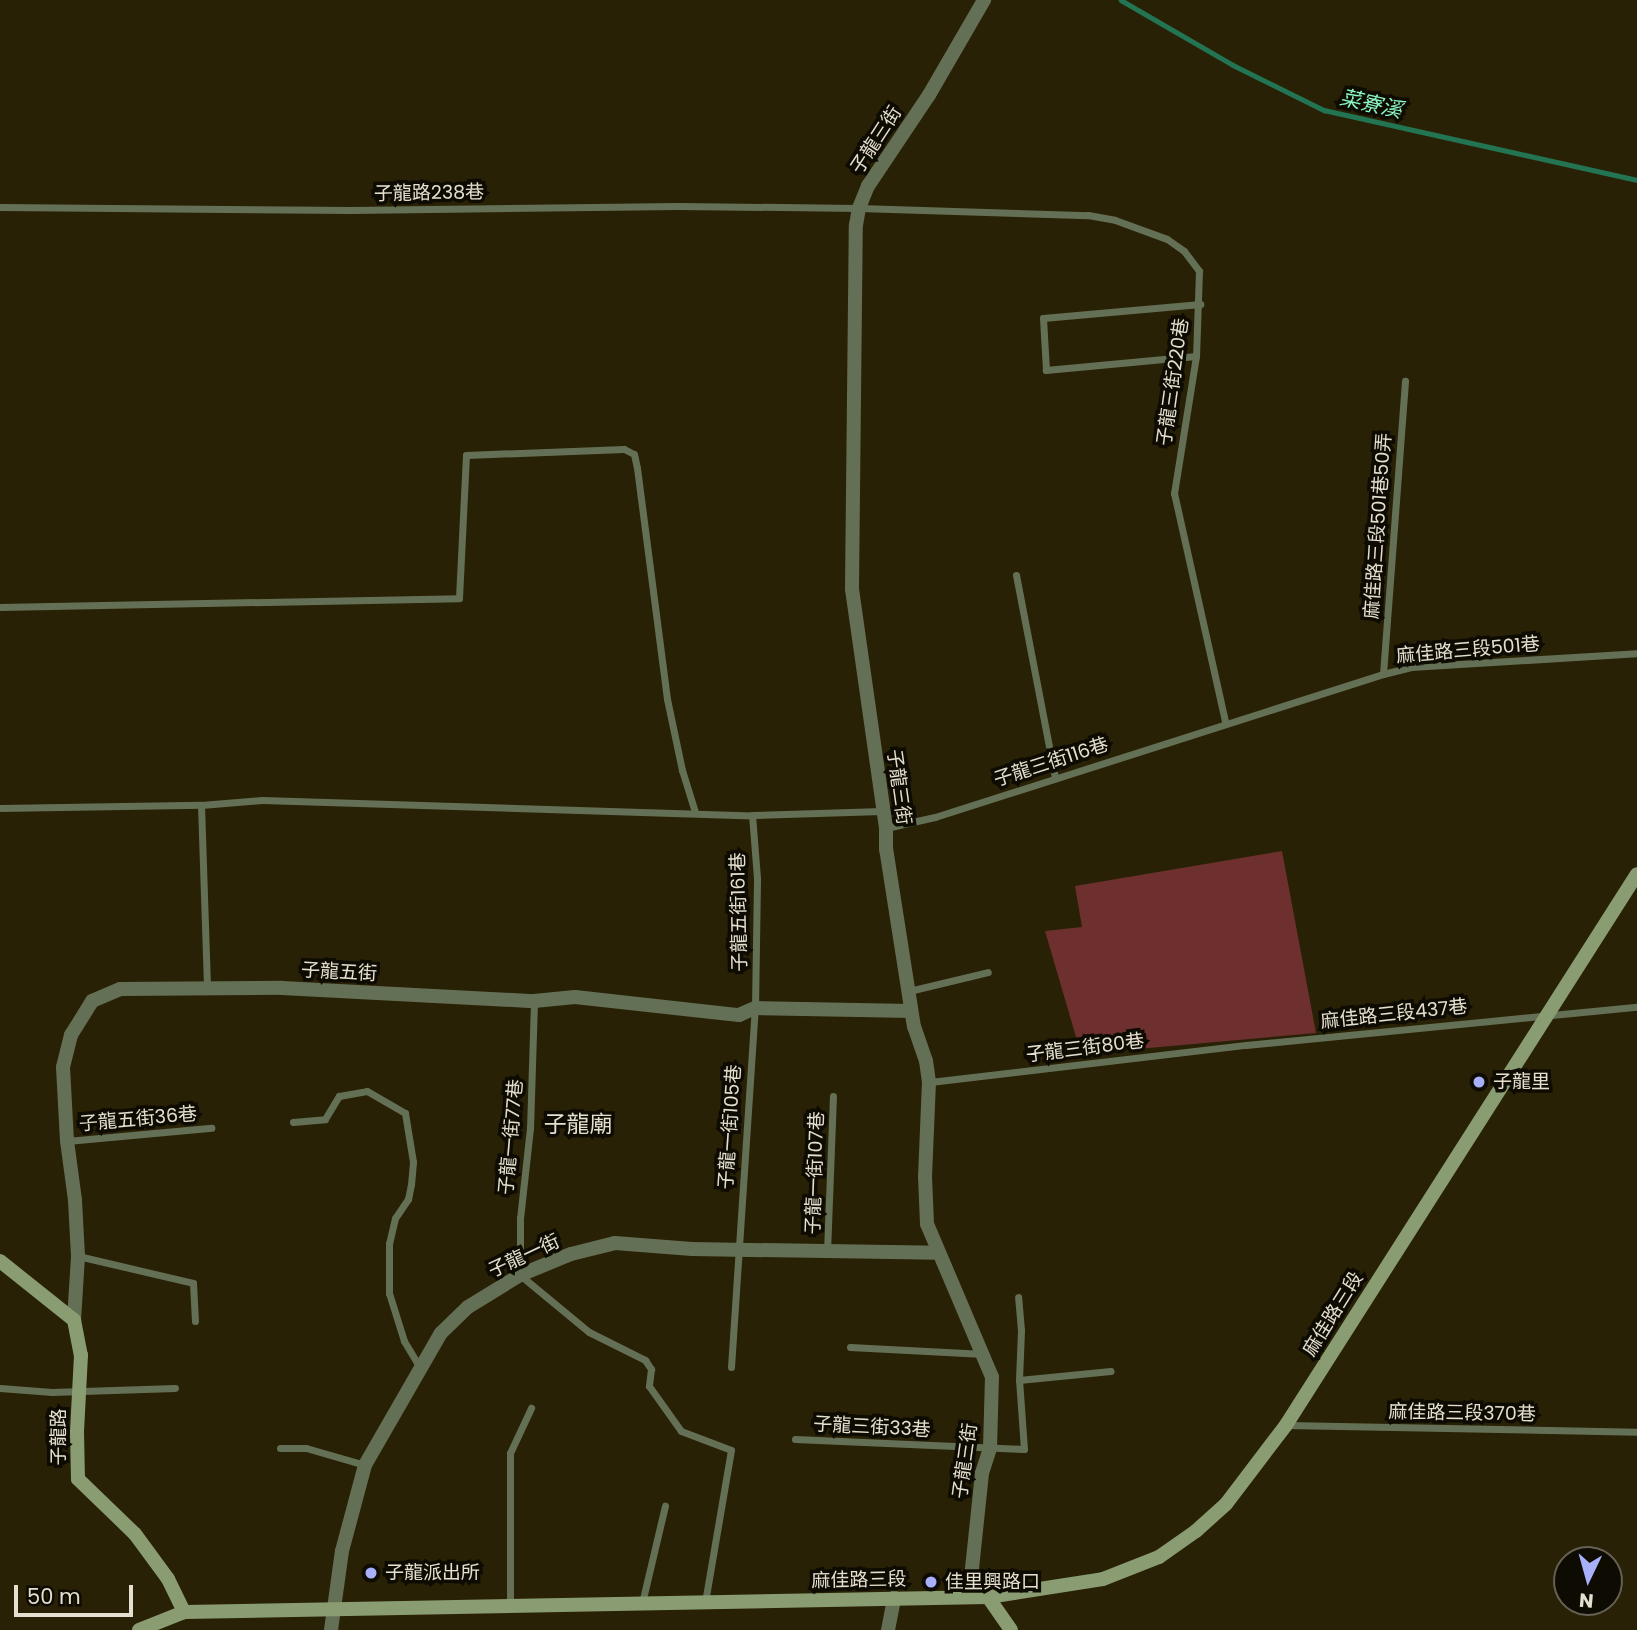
<!DOCTYPE html>
<html>
<head>
<meta charset="utf-8">
<style>
  body { margin:0 }
  #map { position:relative; width:1637px; height:1630px; overflow:hidden; background:#292105; font-family:Poppins,"Noto Sans TC",sans-serif }
  div>[style] { position:absolute }
  .green>* { inset:0; background:#6d302f }
  .stream>* { height:4.5px; margin:-2.25px; padding:0 2.25px; transform-origin:2.25px; border-radius:2.25px; background:#237453 }
  .lane>* { height:7px; margin:-3.5px; padding:0 3.5px; transform-origin:3.5px; border-radius:3.5px; background:#647055 }
  .street>* { height:14px; margin:-7px; padding:0 7px; transform-origin:7px; border-radius:7px; background:#647055 }
  .secondary>* { height:14px; margin:-7px; padding:0 7px; transform-origin:7px; border-radius:7px; background:#8a9d72 }
  .dots>* { width:19px; height:19px; translate:-50% -50%; box-sizing:border-box; border:4px solid #0e0b02; border-radius:50% }
  span { translate:-50% -50%; white-space:nowrap; text-align:center; line-height:1.15; -webkit-text-stroke:7px #0e0b02; paint-order:stroke }
  .street-label { font-size:19px; color:#e4dfcf }
  .poi-label { font-size:19px; color:#e4dfcf }
  .left { translate:0 -50%; text-align:left }
  .water-label { font-size:21px; color:#8af7c4; font-style:italic }
  .quarter-label { font-size:23px; color:#e4dfcf }
  .north { position:absolute; left:1553px; top:1546px; width:70px; height:70px; box-sizing:border-box; background:#0e0b02; border:2px solid #646054; border-radius:50%; rotate:185deg; font-size:19px; font-weight:700; line-height:28px; text-align:center; color:#e4dfcf }
  .north::after { content:''; display:block; margin:auto; width:24px; height:32px; background:#a8b0fc; clip-path:polygon(50% 0,100% 100%,50% 72%,0 100%) }
  .scale { position:absolute; left:14px; top:1585px; width:119px; height:32px; box-sizing:border-box; border:4px solid #e4dfcf; border-top:0; padding-left:9px; font-size:21px; line-height:24px; white-space:nowrap; color:#e4dfcf; -webkit-text-stroke:5px #0e0b02; paint-order:stroke }
</style>
</head>
<body>
<div id="map">
  <div class="green">
    <div style="clip-path:polygon(1282px 851px,1316px 1033px,1081px 1054px,1045px 931px,1082px 927px,1075px 886px)"></div>
  </div>
  <div class="stream">
    <div style="left:1121px;top:0;width:129px;rotate:30.1deg"></div>
    <div style="left:1233px;top:65px;width:102px;rotate:26.3deg"></div>
    <div style="left:1324px;top:110px;width:321px;rotate:12.6deg"></div>
  </div>
  <div class="lane">
    <div style="left:0;top:207px;width:351px;rotate:0.5deg"></div>
    <div style="left:351px;top:210px;width:327px;rotate:-0.7deg"></div>
    <div style="left:678px;top:206px;width:181px;rotate:0.6deg"></div>
    <div style="left:859px;top:208px;width:229px;rotate:1.8deg"></div>
    <div style="left:1088px;top:215px;width:27px;rotate:10deg"></div>
    <div style="left:1115px;top:220px;width:55px;rotate:20.1deg"></div>
    <div style="left:1167px;top:239px;width:21px;rotate:35deg"></div>
    <div style="left:1184px;top:251px;width:25px;rotate:53deg"></div>
    <div style="left:1199px;top:271px;width:85px;rotate:92deg"></div>
    <div style="left:1196px;top:356px;width:139px;rotate:99.1deg"></div>
    <div style="left:1174px;top:493px;width:235px;rotate:77.4deg"></div>
    <div style="left:1196px;top:356px;width:151px;rotate:174.7deg"></div>
    <div style="left:1046px;top:370px;width:52px;rotate:-93.3deg"></div>
    <div style="left:1043px;top:318px;width:158px;rotate:-5.1deg"></div>
    <div style="left:1016px;top:575px;width:207px;rotate:79.1deg"></div>
    <div style="left:0;top:607px;width:459px;rotate:-1.1deg"></div>
    <div style="left:459px;top:598px;width:143px;rotate:-87.2deg"></div>
    <div style="left:466px;top:455px;width:158px;rotate:-2.2deg"></div>
    <div style="left:624px;top:449px;width:11px;rotate:27deg"></div>
    <div style="left:634px;top:454px;width:14px;rotate:78deg"></div>
    <div style="left:637px;top:468px;width:233px;rotate:82.6deg"></div>
    <div style="left:667px;top:699px;width:73px;rotate:78.1deg"></div>
    <div style="left:682px;top:770px;width:44px;rotate:72.8deg"></div>
    <div style="left:1383px;top:674px;width:294px;rotate:-85.7deg"></div>
    <div style="left:201px;top:805px;width:183px;rotate:88.1deg"></div>
    <div style="left:0;top:808px;width:201px;rotate:-0.9deg"></div>
    <div style="left:201px;top:805px;width:61px;rotate:-4.7deg"></div>
    <div style="left:262px;top:800px;width:490px;rotate:1.8deg"></div>
    <div style="left:752px;top:815px;width:130px;rotate:-1.8deg"></div>
    <div style="left:886px;top:828px;width:50px;rotate:-12.7deg"></div>
    <div style="left:935px;top:817px;width:470px;rotate:-17.7deg"></div>
    <div style="left:1383px;top:674px;width:29px;rotate:-14deg"></div>
    <div style="left:1411px;top:667px;width:226px;rotate:-3.5deg"></div>
    <div style="left:909px;top:991px;width:81px;rotate:-13.5deg"></div>
    <div style="left:534px;top:1002px;width:126px;rotate:91.8deg"></div>
    <div style="left:530px;top:1128px;width:91px;rotate:96.3deg"></div>
    <div style="left:520px;top:1218px;width:57px;rotate:90deg"></div>
    <div style="left:520px;top:1275px;width:89px;rotate:39.6deg"></div>
    <div style="left:589px;top:1332px;width:63px;rotate:26.6deg"></div>
    <div style="left:645px;top:1360px;width:11px;rotate:56deg"></div>
    <div style="left:651px;top:1369px;width:17px;rotate:97deg"></div>
    <div style="left:649px;top:1386px;width:55px;rotate:54.6deg"></div>
    <div style="left:681px;top:1431px;width:53px;rotate:20.8deg"></div>
    <div style="left:731px;top:1450px;width:154px;rotate:99.7deg"></div>
    <div style="left:930px;top:1082px;width:318px;rotate:-6.7deg"></div>
    <div style="left:1246px;top:1045px;width:393px;rotate:-5.6deg"></div>
    <div style="left:293px;top:1122px;width:32px;rotate:-5deg"></div>
    <div style="left:325px;top:1119px;width:27px;rotate:-59deg"></div>
    <div style="left:339px;top:1096px;width:28px;rotate:-10deg"></div>
    <div style="left:367px;top:1091px;width:44px;rotate:30.1deg"></div>
    <div style="left:405px;top:1113px;width:50px;rotate:80.7deg"></div>
    <div style="left:413px;top:1162px;width:22px;rotate:95deg"></div>
    <div style="left:411px;top:1184px;width:15px;rotate:101deg"></div>
    <div style="left:408px;top:1199px;width:23px;rotate:124deg"></div>
    <div style="left:395px;top:1218px;width:26px;rotate:103deg"></div>
    <div style="left:389px;top:1243px;width:50px;rotate:90deg"></div>
    <div style="left:389px;top:1293px;width:50px;rotate:72.6deg"></div>
    <div style="left:404px;top:1341px;width:29px;rotate:59deg"></div>
    <div style="left:67px;top:1141px;width:145px;rotate:-5.2deg"></div>
    <div style="left:827px;top:1252px;width:156px;rotate:-87.8deg"></div>
    <div style="left:78px;top:1256px;width:118px;rotate:13.2deg"></div>
    <div style="left:193px;top:1283px;width:38px;rotate:87deg"></div>
    <div style="left:850px;top:1347px;width:134px;rotate:3deg"></div>
    <div style="left:731px;top:1367px;width:360px;rotate:-86.2deg"></div>
    <div style="left:755px;top:1008px;width:130px;rotate:-89.1deg"></div>
    <div style="left:757px;top:878px;width:63px;rotate:-94.5deg"></div>
    <div style="left:1019px;top:1380px;width:92px;rotate:-5.6deg"></div>
    <div style="left:0;top:1388px;width:52px;rotate:4.4deg"></div>
    <div style="left:52px;top:1392px;width:123px;rotate:-1.9deg"></div>
    <div style="left:1286px;top:1425px;width:351px;rotate:1.1deg"></div>
    <div style="left:795px;top:1439px;width:229px;rotate:2.5deg"></div>
    <div style="left:1024px;top:1449px;width:69px;rotate:-94.1deg"></div>
    <div style="left:1019px;top:1380px;width:50px;rotate:-87.7deg"></div>
    <div style="left:1021px;top:1330px;width:33px;rotate:-95deg"></div>
    <div style="left:280px;top:1448px;width:26px"></div>
    <div style="left:306px;top:1448px;width:61px;rotate:16.1deg"></div>
    <div style="left:642px;top:1603px;width:100px;rotate:-76.7deg"></div>
    <div style="left:510px;top:1605px;width:152px;rotate:-90deg"></div>
    <div style="left:510px;top:1453px;width:50px;rotate:-65deg"></div>
  </div>
  <div class="street">
    <div style="left:74px;top:1320px;width:64px;rotate:-86.4deg"></div>
    <div style="left:78px;top:1256px;width:56px;rotate:-93.1deg"></div>
    <div style="left:75px;top:1200px;width:60px;rotate:-97.7deg"></div>
    <div style="left:67px;top:1141px;width:74px;rotate:-93.1deg"></div>
    <div style="left:63px;top:1067px;width:33px;rotate:-76deg"></div>
    <div style="left:71px;top:1035px;width:40px;rotate:-58deg"></div>
    <div style="left:92px;top:1001px;width:30px;rotate:-23deg"></div>
    <div style="left:120px;top:989px;width:162px;rotate:-0.4deg"></div>
    <div style="left:282px;top:988px;width:252px;rotate:3deg"></div>
    <div style="left:534px;top:1001px;width:41px;rotate:-5.6deg"></div>
    <div style="left:575px;top:997px;width:165px;rotate:6.3deg"></div>
    <div style="left:739px;top:1015px;width:17px;rotate:-24deg"></div>
    <div style="left:755px;top:1008px;width:156px;rotate:1.1deg"></div>
    <div style="left:969px;top:1597px;width:125px;rotate:-84deg"></div>
    <div style="left:982px;top:1473px;width:26px;rotate:-72deg"></div>
    <div style="left:990px;top:1448px;width:71px;rotate:-88.4deg"></div>
    <div style="left:992px;top:1377px;width:166px;rotate:-113deg"></div>
    <div style="left:927px;top:1224px;width:47px;rotate:-92.4deg"></div>
    <div style="left:925px;top:1177px;width:95px;rotate:-87.6deg"></div>
    <div style="left:929px;top:1082px;width:21px;rotate:-98deg"></div>
    <div style="left:926px;top:1061px;width:36px;rotate:-109deg"></div>
    <div style="left:914px;top:1027px;width:180px;rotate:-98.9deg"></div>
    <div style="left:886px;top:849px;width:21px;rotate:-90deg"></div>
    <div style="left:886px;top:828px;width:242px;rotate:-98.1deg"></div>
    <div style="left:852px;top:588px;width:363px;rotate:-89.4deg"></div>
    <div style="left:856px;top:225px;width:17px;rotate:-80deg"></div>
    <div style="left:859px;top:208px;width:24px;rotate:-68deg"></div>
    <div style="left:868px;top:186px;width:110px;rotate:-56.2deg"></div>
    <div style="left:929px;top:95px;width:110px;rotate:-59.9deg"></div>
    <div style="left:331px;top:1630px;width:80px;rotate:-82.1deg"></div>
    <div style="left:342px;top:1551px;width:89px;rotate:-75deg"></div>
    <div style="left:365px;top:1465px;width:152px;rotate:-60.1deg"></div>
    <div style="left:441px;top:1333px;width:37px;rotate:-44deg"></div>
    <div style="left:468px;top:1307px;width:61px;rotate:-31.6deg"></div>
    <div style="left:520px;top:1275px;width:55px;rotate:-22.4deg"></div>
    <div style="left:571px;top:1254px;width:45px;rotate:-14deg"></div>
    <div style="left:615px;top:1243px;width:77px;rotate:4.5deg"></div>
    <div style="left:692px;top:1249px;width:245px;rotate:0.9deg"></div>
    <div style="left:888px;top:1630px;width:33px;rotate:-79deg"></div>
  </div>
  <div class="secondary">
    <div style="left:0;top:1261px;width:95px;rotate:38.6deg"></div>
    <div style="left:74px;top:1320px;width:36px;rotate:79deg"></div>
    <div style="left:81px;top:1355px;width:77px;rotate:93deg"></div>
    <div style="left:77px;top:1432px;width:47px;rotate:88.8deg"></div>
    <div style="left:78px;top:1479px;width:79px;rotate:44deg"></div>
    <div style="left:135px;top:1534px;width:56px;rotate:53.7deg"></div>
    <div style="left:168px;top:1579px;width:37px;rotate:64deg"></div>
    <div style="left:988px;top:1597px;width:40px;rotate:55.1deg"></div>
    <div style="left:139px;top:1630px;width:48px;rotate:-21.8deg"></div>
    <div style="left:184px;top:1612px;width:804px;rotate:-1.07deg"></div>
    <div style="left:988px;top:1597px;width:116px;rotate:-8.9deg"></div>
    <div style="left:1103px;top:1579px;width:60px;rotate:-21.4deg"></div>
    <div style="left:1159px;top:1557px;width:45px;rotate:-35.1deg"></div>
    <div style="left:1196px;top:1531px;width:40px;rotate:-42deg"></div>
    <div style="left:1226px;top:1504px;width:99px;rotate:-52.8deg"></div>
    <div style="left:1286px;top:1425px;width:653px;rotate:-57.5deg"></div>
  </div>
  <div class="dots">
    <div style="left:1479px;top:1082px;background:#a8b0fc"></div>
    <div style="left:371px;top:1573px;background:#a8b0fc"></div>
    <div style="left:931px;top:1582px;background:#a8b0fc"></div>
  </div>
  <div class="street-label">
    <span style="left:876px;top:140px;rotate:-57deg">子龍三街</span>
    <span style="left:429px;top:193px;rotate:-1deg">子龍路238巷</span>
    <span style="left:1173px;top:382px;rotate:-82deg">子龍三街220巷</span>
    <span style="left:1378px;top:526px;rotate:-86deg">麻佳路三段501巷50弄</span>
    <span style="left:1468px;top:650px;rotate:-5deg">麻佳路三段501巷</span>
    <span style="left:1051px;top:762px;rotate:-18deg">子龍三街116巷</span>
    <span style="left:899px;top:787px;rotate:82deg">子龍三街</span>
    <span style="left:739px;top:912px;rotate:-91deg">子龍五街161巷</span>
    <span style="left:339px;top:972px;rotate:3deg">子龍五街</span>
    <span style="left:1394px;top:1014px;rotate:-6deg">麻佳路三段437巷</span>
    <span style="left:1085px;top:1048px;rotate:-7deg">子龍三街80巷</span>
    <span style="left:138px;top:1119px;rotate:-5deg">子龍五街36巷</span>
    <span style="left:730px;top:1127px;rotate:-86deg">子龍一街105巷</span>
    <span style="left:511px;top:1137px;rotate:-85deg">子龍一街77巷</span>
    <span style="left:815px;top:1173px;rotate:-88deg">子龍一街107巷</span>
    <span style="left:524px;top:1256px;rotate:-25deg">子龍一街</span>
    <span style="left:1333px;top:1314px;rotate:-58deg">麻佳路三段</span>
    <span style="left:1462px;top:1413px;rotate:1deg">麻佳路三段370巷</span>
    <span style="left:872px;top:1427px;rotate:3deg">子龍三街33巷</span>
    <span style="left:59px;top:1437px;rotate:-90deg">子龍路</span>
    <span style="left:965px;top:1461px;rotate:-82deg">子龍三街</span>
    <span style="left:859px;top:1580px;rotate:-1deg">麻佳路三段</span>
  </div>
  <div class="poi-label">
    <span class="left" style="left:1493px;top:1082px">子龍里</span>
    <span class="left" style="left:385px;top:1573px">子龍派出所</span>
    <span class="left" style="left:945px;top:1582px">佳里興路口</span>
  </div>
  <div class="water-label">
    <span style="left:1371px;top:104px;rotate:13deg">菜寮溪</span>
  </div>
  <div class="quarter-label">
    <span style="left:578px;top:1124px">子龍廟</span>
  </div>
  <div class="north">N</div>
  <div class="scale">50 m</div>
</div>
</body>
</html>
